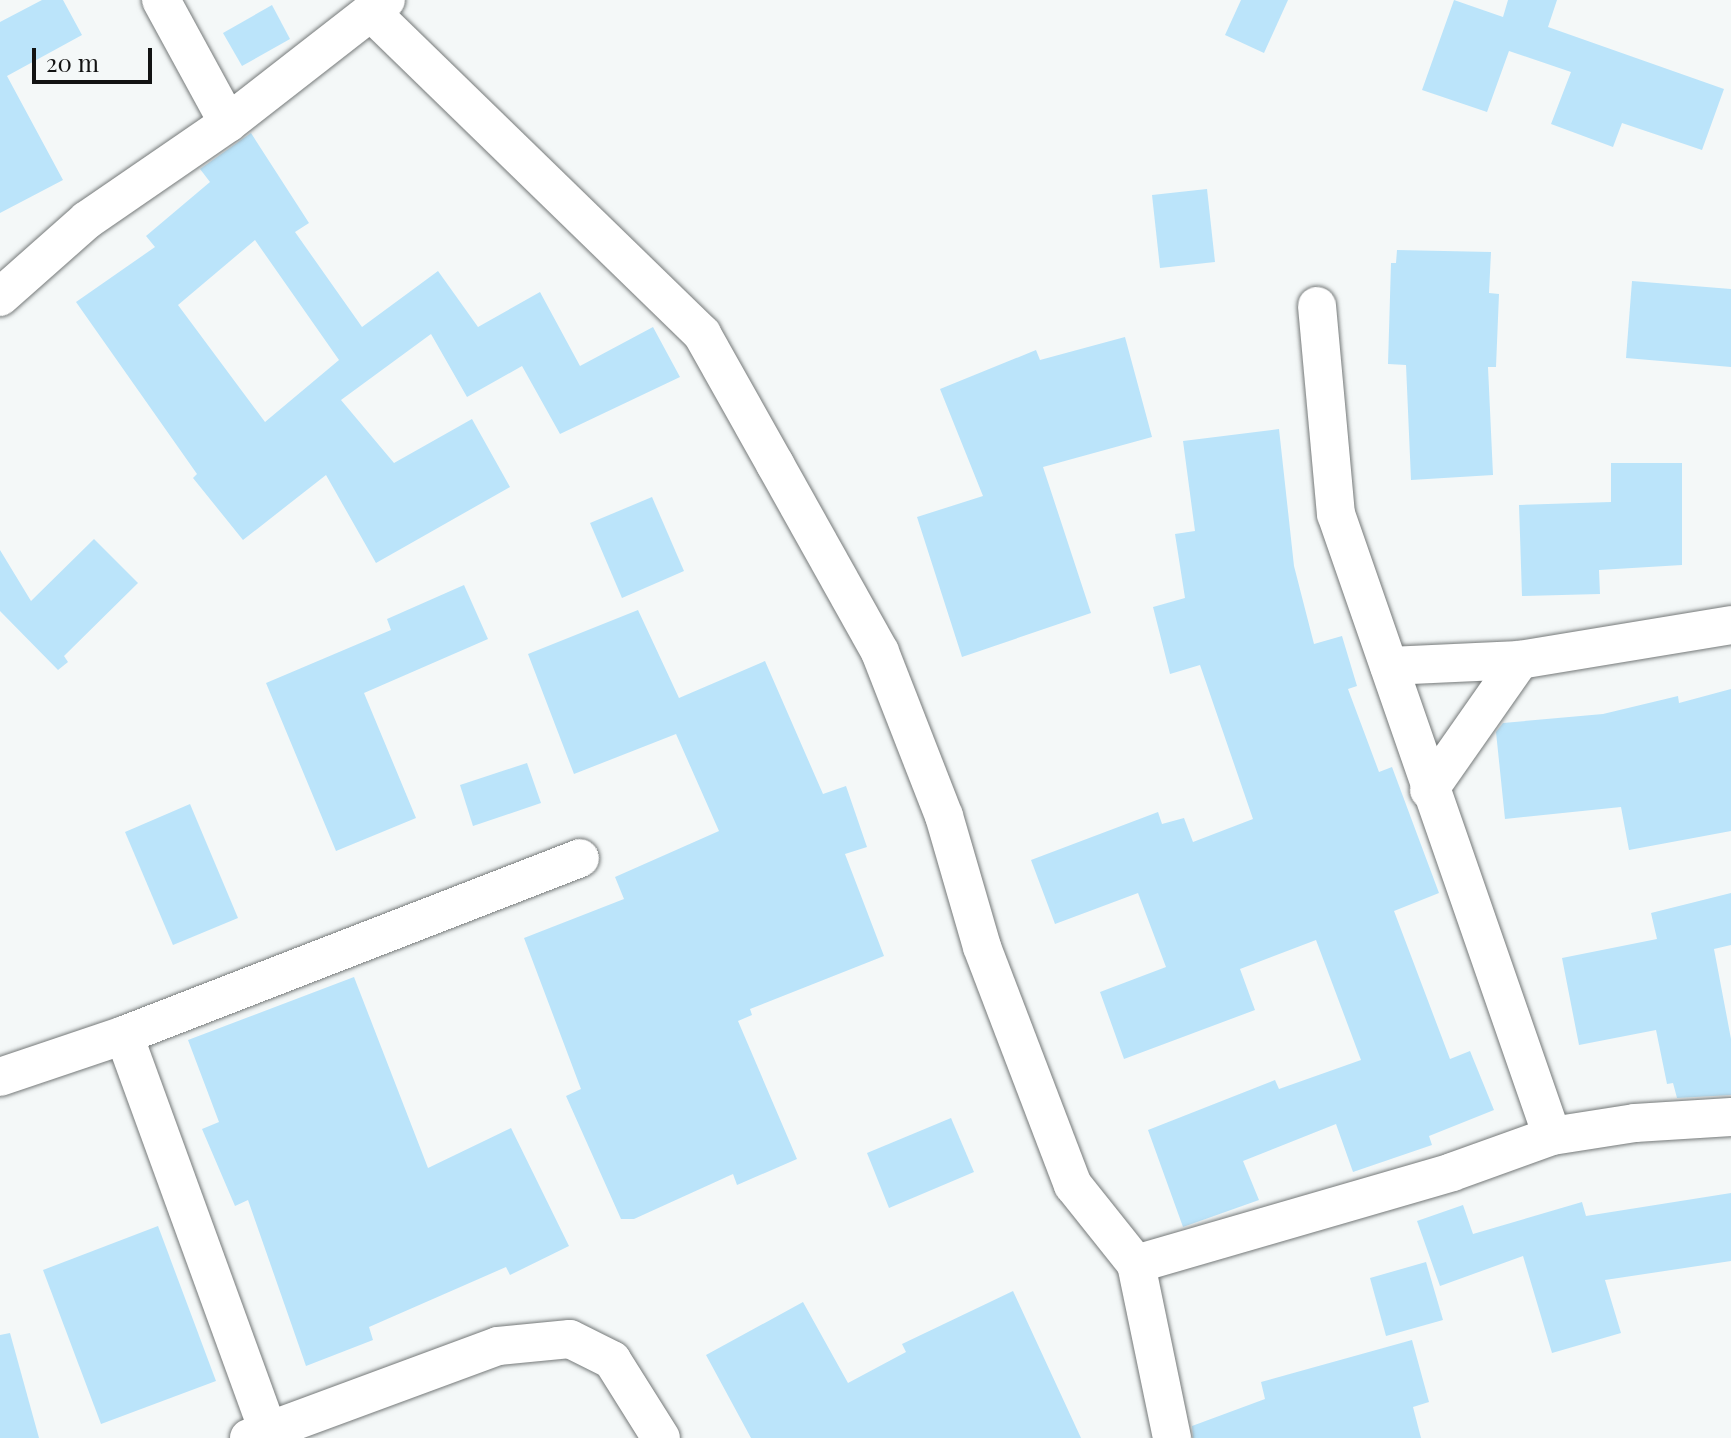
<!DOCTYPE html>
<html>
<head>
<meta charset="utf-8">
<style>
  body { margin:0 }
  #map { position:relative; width:1731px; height:1438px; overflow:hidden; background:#f4f8f8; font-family:"Playfair Display",serif }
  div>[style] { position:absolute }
  .building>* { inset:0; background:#bbe4fa }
  .roads { filter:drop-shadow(0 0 2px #757979) drop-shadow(0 0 2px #757979) }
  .street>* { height:38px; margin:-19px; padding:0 19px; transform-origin:19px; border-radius:19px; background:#fff }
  span { translate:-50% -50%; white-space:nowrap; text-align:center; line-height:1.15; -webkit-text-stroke:7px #f4f8f8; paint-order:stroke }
  .scale { position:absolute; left:32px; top:48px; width:120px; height:36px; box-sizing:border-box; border:4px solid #121313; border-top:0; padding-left:10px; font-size:24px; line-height:28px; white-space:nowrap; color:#121313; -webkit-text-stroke:6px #f4f8f8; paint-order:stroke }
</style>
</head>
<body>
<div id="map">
  <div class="building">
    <div style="clip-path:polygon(42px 0,63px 0,82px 35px,7px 76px,63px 180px,0 213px,0 22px)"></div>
    <div style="clip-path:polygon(1241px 0,1288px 0,1264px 53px,1225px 35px)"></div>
    <div style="clip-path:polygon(1454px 0,1503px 17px,1508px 0,1557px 0,1548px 27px,1724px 89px,1702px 150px,1622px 123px,1613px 147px,1551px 124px,1571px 72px,1509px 51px,1487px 112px,1422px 90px)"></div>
    <div style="clip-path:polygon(272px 5px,290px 39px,242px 66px,223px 33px)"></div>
    <div style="clip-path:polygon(evenodd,251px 133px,309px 223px,295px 232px,362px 327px,438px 271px,478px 327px,540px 292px,580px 366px,653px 327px,680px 377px,560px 434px,522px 366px,467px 397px,431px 334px,341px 400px,394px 463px,472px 419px,510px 487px,376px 563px,326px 475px,243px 540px,193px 478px,197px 474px,76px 302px,155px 247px,146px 236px,210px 182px,200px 169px,251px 133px,255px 240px,339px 360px,265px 422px,178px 305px,255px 240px)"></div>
    <div style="clip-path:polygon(1207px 189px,1215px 262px,1160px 268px,1152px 195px)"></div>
    <div style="clip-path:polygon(1397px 250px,1491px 252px,1489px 293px,1499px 294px,1496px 367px,1488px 367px,1493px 475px,1411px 480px,1406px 365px,1388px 364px,1391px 263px,1396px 263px)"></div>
    <div style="clip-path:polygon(1632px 281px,1731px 289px,1731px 367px,1626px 358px)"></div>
    <div style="clip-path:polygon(1125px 337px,1152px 437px,1043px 467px,1091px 613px,962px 657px,917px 517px,983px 496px,940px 389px,1036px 350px,1040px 360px)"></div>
    <div style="clip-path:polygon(1279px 429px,1294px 566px,1314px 644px,1342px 636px,1357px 686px,1348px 689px,1379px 772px,1392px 767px,1439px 893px,1394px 911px,1450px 1059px,1470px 1051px,1494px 1110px,1429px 1136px,1432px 1145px,1353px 1172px,1336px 1124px,1243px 1161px,1259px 1200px,1183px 1227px,1148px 1130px,1275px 1080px,1279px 1089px,1361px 1060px,1316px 940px,1240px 969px,1255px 1010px,1124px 1059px,1100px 992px,1166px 967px,1138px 893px,1055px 924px,1031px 860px,1158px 812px,1162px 824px,1184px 818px,1193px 842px,1253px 819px,1200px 665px,1170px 674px,1153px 607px,1185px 598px,1175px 534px,1195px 531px,1183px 441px)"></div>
    <div style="clip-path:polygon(1611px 463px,1682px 463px,1682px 565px,1599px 570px,1600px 594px,1522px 596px,1519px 505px,1611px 502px)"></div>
    <div style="clip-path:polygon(652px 497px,684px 571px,622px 598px,590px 523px)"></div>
    <div style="clip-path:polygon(94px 539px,138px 583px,64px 656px,68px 662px,58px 670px,0 611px,0 550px,31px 601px)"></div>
    <div style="clip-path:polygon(464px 585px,488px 639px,364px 693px,416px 818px,336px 851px,266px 683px,391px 630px,387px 619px)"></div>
    <div style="clip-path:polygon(638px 610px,679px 698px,765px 661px,823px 794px,846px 786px,867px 847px,845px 854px,884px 956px,750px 1009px,752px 1015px,738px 1021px,797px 1159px,737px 1185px,733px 1174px,634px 1219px,621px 1219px,566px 1096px,581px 1089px,524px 938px,624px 899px,615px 877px,719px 831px,676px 734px,574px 774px,528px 654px)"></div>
    <div style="clip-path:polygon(1731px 689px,1731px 831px,1629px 850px,1621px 807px,1505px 819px,1496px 732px,1503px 723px,1603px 714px,1678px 696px,1679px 703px)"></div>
    <div style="clip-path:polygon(527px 763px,541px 803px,473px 826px,460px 785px)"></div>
    <div style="clip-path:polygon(190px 804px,238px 918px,173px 945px,125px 832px)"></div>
    <div style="clip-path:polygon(1731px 893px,1731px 945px,1714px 949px,1731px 1039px,1731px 1095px,1677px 1098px,1673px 1083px,1667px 1084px,1656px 1030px,1579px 1045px,1562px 958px,1657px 939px,1651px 913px)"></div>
    <div style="clip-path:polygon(354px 977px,428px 1168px,511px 1128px,569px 1246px,510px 1275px,506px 1267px,369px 1327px,373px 1340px,306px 1366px,248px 1200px,235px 1206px,202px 1129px,219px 1122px,188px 1040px)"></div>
    <div style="clip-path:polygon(951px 1118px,974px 1172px,889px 1208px,867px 1153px)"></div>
    <div style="clip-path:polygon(1731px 1193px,1731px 1261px,1605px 1280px,1621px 1333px,1552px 1353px,1523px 1256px,1440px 1286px,1417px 1221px,1463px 1205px,1473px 1234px,1582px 1202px,1586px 1216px)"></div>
    <div style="clip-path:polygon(158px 1226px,216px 1381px,101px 1424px,43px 1270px)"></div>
    <div style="clip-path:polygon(1426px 1262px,1443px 1320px,1386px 1336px,1370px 1278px)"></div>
    <div style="clip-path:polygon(1013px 1291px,1081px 1438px,751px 1438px,706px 1355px,803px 1302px,848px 1383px,906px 1352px,902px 1344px)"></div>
    <div style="clip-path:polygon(10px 1333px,39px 1438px,0 1438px,0 1335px)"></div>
    <div style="clip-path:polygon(1412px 1340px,1429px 1402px,1413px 1407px,1421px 1438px,1193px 1438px,1192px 1426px,1265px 1399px,1261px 1382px)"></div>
  </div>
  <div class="roads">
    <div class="street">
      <div style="left:161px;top:0;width:140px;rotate:61.4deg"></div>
      <div style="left:371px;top:12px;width:462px;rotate:44.2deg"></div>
      <div style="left:702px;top:334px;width:149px;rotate:60.7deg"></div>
      <div style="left:775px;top:464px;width:215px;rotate:60.8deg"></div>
      <div style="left:880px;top:652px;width:176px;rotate:68.7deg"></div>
      <div style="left:944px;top:816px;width:136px;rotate:73.8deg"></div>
      <div style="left:982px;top:947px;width:255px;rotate:69.1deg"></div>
      <div style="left:1073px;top:1185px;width:101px;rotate:51.4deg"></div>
      <div style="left:1136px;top:1264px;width:178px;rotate:78.3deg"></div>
      <div style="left:0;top:297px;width:116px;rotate:-41.5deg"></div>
      <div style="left:87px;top:220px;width:171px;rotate:-34.5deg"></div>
      <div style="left:228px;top:123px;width:200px;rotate:-37.9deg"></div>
      <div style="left:1317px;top:306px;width:209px;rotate:84.8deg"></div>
      <div style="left:1336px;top:514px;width:658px;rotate:70.85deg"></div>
      <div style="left:1389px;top:666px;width:131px;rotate:-2.6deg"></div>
      <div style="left:1520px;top:660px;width:214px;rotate:-9.4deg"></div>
      <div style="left:1429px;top:790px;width:159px;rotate:-55deg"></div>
      <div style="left:124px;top:1035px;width:420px;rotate:70deg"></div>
      <div style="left:0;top:1077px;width:131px;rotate:-18.7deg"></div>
      <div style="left:124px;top:1035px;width:489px;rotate:-21.2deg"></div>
      <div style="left:1136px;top:1264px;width:329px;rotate:-16.2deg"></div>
      <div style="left:1452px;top:1172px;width:106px;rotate:-19.8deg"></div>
      <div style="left:1552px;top:1136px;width:84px;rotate:-8.9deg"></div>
      <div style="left:1635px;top:1123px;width:96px;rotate:-3.6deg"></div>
      <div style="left:249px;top:1438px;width:265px;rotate:-20.3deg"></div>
      <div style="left:498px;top:1346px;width:72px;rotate:-5.6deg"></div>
      <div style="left:570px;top:1339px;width:47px;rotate:26.6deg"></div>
      <div style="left:612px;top:1360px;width:92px;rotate:57.9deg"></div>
    </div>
  </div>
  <div class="scale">20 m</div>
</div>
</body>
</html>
